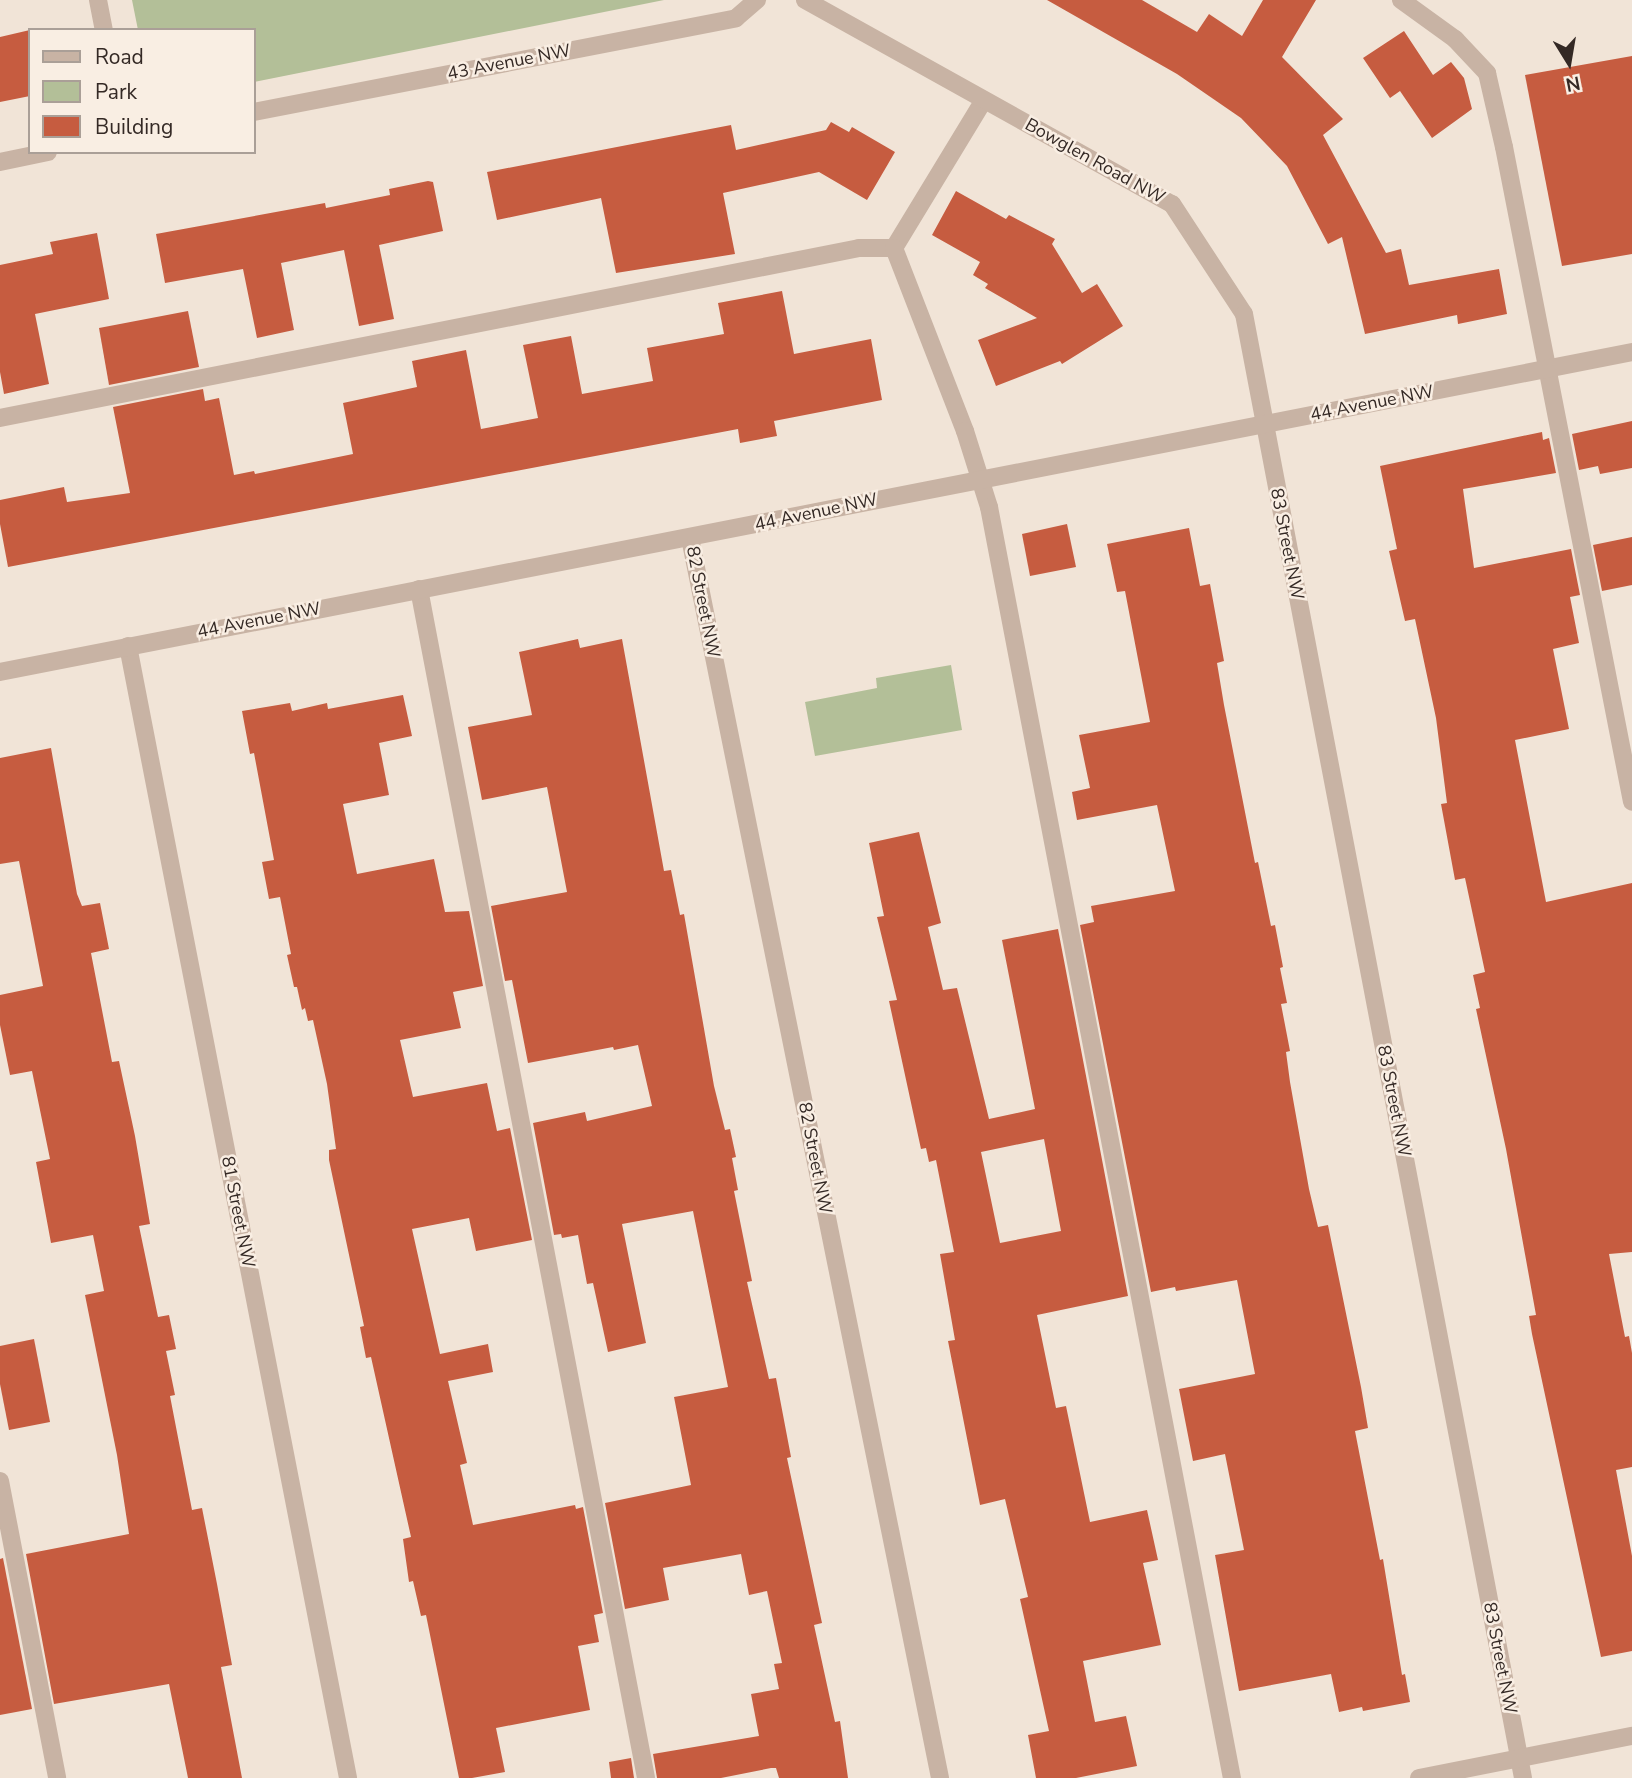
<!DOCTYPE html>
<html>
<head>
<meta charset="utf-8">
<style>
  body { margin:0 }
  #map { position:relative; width:1632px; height:1778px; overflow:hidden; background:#f1e4d7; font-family:"Nunito Sans",sans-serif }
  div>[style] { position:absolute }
  .green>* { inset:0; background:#b3bf98 }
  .building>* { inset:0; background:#c65c40 }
  .lane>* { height:18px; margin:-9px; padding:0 9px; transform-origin:9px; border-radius:9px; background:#c8b3a4 }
  .street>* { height:18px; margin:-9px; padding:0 9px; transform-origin:9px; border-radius:9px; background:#c8b3a4 }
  span { translate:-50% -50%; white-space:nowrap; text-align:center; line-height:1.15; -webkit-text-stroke:5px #f9eee3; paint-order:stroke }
  .street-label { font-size:18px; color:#342925 }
  .legend { position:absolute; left:28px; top:28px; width:228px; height:126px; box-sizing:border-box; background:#f9eee3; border:2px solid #aa9f97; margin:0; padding:9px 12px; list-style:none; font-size:21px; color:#342925 }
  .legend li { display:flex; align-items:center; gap:14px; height:35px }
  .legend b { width:35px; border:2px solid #aa9f97 }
  .north { position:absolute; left:1534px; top:28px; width:70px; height:70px; -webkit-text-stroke:5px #f9eee3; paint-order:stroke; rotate:169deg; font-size:19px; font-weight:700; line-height:28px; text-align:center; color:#342925 }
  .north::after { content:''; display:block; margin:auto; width:24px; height:32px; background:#342925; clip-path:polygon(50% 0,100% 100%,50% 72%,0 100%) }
</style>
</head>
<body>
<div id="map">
  <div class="green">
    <div style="clip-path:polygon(132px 0,664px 0,254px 82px,254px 30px,138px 30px)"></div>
    <div style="clip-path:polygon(951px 665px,962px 730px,815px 756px,805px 702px,877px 688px,876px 678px)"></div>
  </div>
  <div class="building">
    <div style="clip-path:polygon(1047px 0,1142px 0,1197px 32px,1209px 14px,1242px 36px,1263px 0,1316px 0,1282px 57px,1343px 119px,1323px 135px,1386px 253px,1401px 249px,1409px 285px,1499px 269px,1507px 314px,1458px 324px,1457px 315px,1365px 334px,1342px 237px,1328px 244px,1287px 166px,1241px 118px,1177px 74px)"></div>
    <div style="clip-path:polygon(30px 30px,30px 96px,0 102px,0 37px)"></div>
    <div style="clip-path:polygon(1404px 31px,1433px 75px,1451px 62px,1464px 78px,1472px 109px,1432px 138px,1400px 91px,1390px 98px,1363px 58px)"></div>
    <div style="clip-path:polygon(1632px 56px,1632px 254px,1562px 266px,1525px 75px)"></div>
    <div style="clip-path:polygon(831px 122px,849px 132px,852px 127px,895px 152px,867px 200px,819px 172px,723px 193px,735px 254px,616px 273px,601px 198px,497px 220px,487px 172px,731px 125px,736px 150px,826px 130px)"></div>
    <div style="clip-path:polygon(428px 181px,433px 182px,443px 231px,379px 245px,394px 319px,359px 326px,344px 250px,281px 263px,294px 330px,257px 338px,243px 269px,165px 283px,156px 234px,325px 203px,326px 208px,390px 195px,389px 189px)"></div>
    <div style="clip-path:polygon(956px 191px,1006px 219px,1009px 215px,1055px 239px,1052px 244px,1082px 293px,1097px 284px,1123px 326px,1062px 364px,1060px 361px,996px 386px,978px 340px,1037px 318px,985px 288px,988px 284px,973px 275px,980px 262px,932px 235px)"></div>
    <div style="clip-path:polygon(97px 233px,109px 299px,35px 314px,49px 384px,4px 394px,0 372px,0 265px,53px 254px,50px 242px)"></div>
    <div style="clip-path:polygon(782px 291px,794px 354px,871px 339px,882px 400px,774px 421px,777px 436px,740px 443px,738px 429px,8px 567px,0 524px,0 500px,64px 487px,67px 502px,130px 493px,113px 407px,203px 389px,205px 401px,219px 398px,234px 475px,254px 471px,255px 474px,353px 454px,343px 403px,417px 387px,412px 361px,466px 350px,481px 429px,538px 418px,523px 345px,571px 336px,582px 394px,653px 381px,647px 348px,724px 334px,718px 303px)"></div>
    <div style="clip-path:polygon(188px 311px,199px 367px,109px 385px,99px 328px)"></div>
    <div style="clip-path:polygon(1632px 421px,1632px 468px,1600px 474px,1598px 466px,1579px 470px,1572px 434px)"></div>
    <div style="clip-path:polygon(1542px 432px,1543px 440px,1549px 438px,1556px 473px,1463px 489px,1474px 568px,1571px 549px,1580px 595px,1570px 597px,1579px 643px,1553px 649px,1569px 729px,1515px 740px,1546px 902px,1632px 883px,1632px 1252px,1609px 1254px,1625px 1337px,1629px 1336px,1632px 1353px,1632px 1467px,1616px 1470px,1632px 1556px,1632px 1651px,1601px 1657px,1532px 1334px,1529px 1316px,1536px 1315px,1506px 1149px,1476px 1009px,1480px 1008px,1473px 975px,1485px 972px,1465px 878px,1455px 880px,1441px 804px,1447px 803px,1436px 718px,1415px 619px,1405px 621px,1389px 551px,1397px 549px,1380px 466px)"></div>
    <div style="clip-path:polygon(1067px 524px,1076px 567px,1030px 576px,1022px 534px)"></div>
    <div style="clip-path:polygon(1189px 528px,1200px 586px,1210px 584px,1224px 661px,1217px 663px,1224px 705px,1255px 863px,1258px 862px,1271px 926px,1275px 925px,1283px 967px,1280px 968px,1287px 1003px,1281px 1004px,1290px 1051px,1286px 1052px,1290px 1082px,1309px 1189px,1318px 1227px,1328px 1225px,1361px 1387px,1368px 1428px,1355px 1431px,1380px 1560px,1383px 1559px,1402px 1675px,1405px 1674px,1410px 1702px,1363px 1711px,1362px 1707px,1339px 1712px,1331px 1674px,1239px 1691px,1215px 1555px,1244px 1550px,1225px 1454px,1193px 1461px,1179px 1389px,1255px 1374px,1237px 1280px,1176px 1291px,1175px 1287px,1151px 1292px,1080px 925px,1094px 922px,1091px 906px,1175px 891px,1157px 805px,1077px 820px,1072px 792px,1090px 788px,1079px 735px,1150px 722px,1125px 591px,1117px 592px,1107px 544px)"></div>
    <div style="clip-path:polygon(1632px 537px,1632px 585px,1602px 591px,1593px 545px)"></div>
    <div style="clip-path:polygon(578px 639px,580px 648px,622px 639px,664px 871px,671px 870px,680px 915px,684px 914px,714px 1086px,725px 1130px,730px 1129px,736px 1157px,732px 1158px,738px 1190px,734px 1191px,752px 1281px,747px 1282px,769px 1379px,776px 1378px,791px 1457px,787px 1458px,822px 1623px,814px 1625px,835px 1722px,840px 1721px,848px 1778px,779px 1778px,776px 1768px,771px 1768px,721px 1778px,657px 1778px,653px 1754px,759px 1736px,751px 1694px,779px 1689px,774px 1664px,782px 1663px,767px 1591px,749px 1595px,741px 1554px,663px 1568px,669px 1600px,625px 1609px,605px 1503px,691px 1485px,674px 1397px,728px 1387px,693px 1211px,622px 1224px,646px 1343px,608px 1352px,593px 1283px,587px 1284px,578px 1235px,562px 1238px,561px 1234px,554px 1235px,533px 1123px,585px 1112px,587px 1121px,652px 1106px,638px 1045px,614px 1050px,613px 1047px,528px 1063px,512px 980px,505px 981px,491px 906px,567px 892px,547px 787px,482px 800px,468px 727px,532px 715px,519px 652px)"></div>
    <div style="clip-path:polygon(403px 695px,412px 736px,379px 743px,389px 795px,343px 804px,357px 874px,434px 859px,445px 912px,469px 911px,483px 986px,453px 992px,461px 1028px,400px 1040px,413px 1097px,487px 1083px,497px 1131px,510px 1128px,532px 1240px,476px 1251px,469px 1218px,412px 1229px,440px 1354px,488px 1344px,493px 1372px,448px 1381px,467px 1463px,460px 1465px,473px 1525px,575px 1505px,576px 1509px,583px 1507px,603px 1613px,594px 1615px,599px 1642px,578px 1646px,590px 1710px,496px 1728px,505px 1772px,472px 1778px,459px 1778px,426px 1615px,421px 1616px,413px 1581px,409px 1582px,403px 1539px,411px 1537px,371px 1357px,366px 1358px,360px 1327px,364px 1326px,329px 1160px,329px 1150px,336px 1149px,327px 1084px,313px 1020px,308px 1021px,305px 1008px,302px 1010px,297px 987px,294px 987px,287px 955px,291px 954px,280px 897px,269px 899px,262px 862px,274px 860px,254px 753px,250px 754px,242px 711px,290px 703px,292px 711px,327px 703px,328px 709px)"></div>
    <div style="clip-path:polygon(51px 748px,77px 894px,82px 906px,100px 903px,109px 949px,91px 953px,112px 1062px,119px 1061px,135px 1136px,150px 1224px,139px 1226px,158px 1317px,169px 1315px,176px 1349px,166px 1351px,175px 1395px,170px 1396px,192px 1510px,202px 1508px,217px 1584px,232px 1665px,221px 1667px,242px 1778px,188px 1778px,169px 1684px,54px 1704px,26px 1554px,129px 1534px,117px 1455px,85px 1295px,104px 1291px,93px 1235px,51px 1243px,36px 1162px,50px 1159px,32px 1071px,10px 1075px,0 1025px,0 995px,43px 986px,19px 861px,0 864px,0 758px)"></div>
    <div style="clip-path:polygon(evenodd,919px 832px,941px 923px,928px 927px,943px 990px,957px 988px,989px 1119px,1035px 1109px,1002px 940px,1058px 929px,1128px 1296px,1037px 1315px,1056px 1408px,1066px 1406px,1090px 1522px,1147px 1510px,1158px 1560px,1143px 1563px,1161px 1645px,1083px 1661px,1095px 1722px,1126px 1716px,1137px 1766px,1076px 1778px,1036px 1778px,1028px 1735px,1049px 1731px,1020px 1599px,1028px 1597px,1005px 1499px,980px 1505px,948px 1341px,955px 1340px,940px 1254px,954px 1252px,936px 1160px,929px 1162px,926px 1148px,921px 1149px,889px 1001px,897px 1000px,877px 917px,884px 916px,869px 843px,919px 832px,1044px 1139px,1061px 1231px,1000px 1243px,981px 1152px,1044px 1139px)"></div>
    <div style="clip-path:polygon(34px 1339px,50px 1422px,9px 1430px,0 1384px,0 1346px)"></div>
    <div style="clip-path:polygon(3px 1558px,32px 1709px,0 1715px,0 1559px)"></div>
    <div style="clip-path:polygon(631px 1758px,634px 1778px,611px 1778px,609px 1762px)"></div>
  </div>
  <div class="lane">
    <div style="left:1401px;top:0;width:67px;rotate:35.8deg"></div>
    <div style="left:1455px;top:39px;width:47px;rotate:46.7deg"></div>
    <div style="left:1487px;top:73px;width:76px;rotate:77.1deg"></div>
    <div style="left:1504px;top:147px;width:667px;rotate:78.94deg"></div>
    <div style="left:894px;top:248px;width:173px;rotate:-58.7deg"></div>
    <div style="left:0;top:418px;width:876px;rotate:-11.19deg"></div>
    <div style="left:859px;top:248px;width:35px"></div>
    <div style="left:894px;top:248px;width:196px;rotate:68.8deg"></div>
    <div style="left:965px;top:431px;width:80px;rotate:72.5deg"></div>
    <div style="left:989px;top:507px;width:1294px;rotate:79.18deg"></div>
    <div style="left:419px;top:589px;width:1210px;rotate:79.19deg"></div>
    <div style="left:0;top:1481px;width:302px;rotate:79.1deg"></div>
  </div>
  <div class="street">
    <div style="left:98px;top:0;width:31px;rotate:79deg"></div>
    <div style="left:805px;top:0;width:420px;rotate:29.1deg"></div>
    <div style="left:1172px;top:204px;width:131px;rotate:56.8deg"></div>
    <div style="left:1244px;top:314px;width:1490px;rotate:79.21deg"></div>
    <div style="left:254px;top:112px;width:491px;rotate:-11deg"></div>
    <div style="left:736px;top:18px;width:28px;rotate:-41deg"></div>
    <div style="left:0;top:162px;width:49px;rotate:-11.8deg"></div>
    <div style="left:690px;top:538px;width:1265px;rotate:78.6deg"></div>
    <div style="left:128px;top:646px;width:1153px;rotate:79deg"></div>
    <div style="left:0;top:672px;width:1663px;rotate:-11.09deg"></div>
    <div style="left:1419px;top:1778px;width:217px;rotate:-11.2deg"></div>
  </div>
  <div class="street-label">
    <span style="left:509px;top:62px;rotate:-11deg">43 Avenue NW</span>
    <span style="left:1095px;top:161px;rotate:29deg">Bowglen Road NW</span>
    <span style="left:1372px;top:403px;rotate:-11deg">44 Avenue NW</span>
    <span style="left:816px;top:512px;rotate:-12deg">44 Avenue NW</span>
    <span style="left:1287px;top:544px;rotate:79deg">83 Street NW</span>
    <span style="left:703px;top:602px;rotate:79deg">82 Street NW</span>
    <span style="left:259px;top:620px;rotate:-11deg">44 Avenue NW</span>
    <span style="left:1394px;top:1101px;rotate:79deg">83 Street NW</span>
    <span style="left:815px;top:1158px;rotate:79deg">82 Street NW</span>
    <span style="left:238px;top:1212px;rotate:79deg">81 Street NW</span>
    <span style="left:1500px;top:1658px;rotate:79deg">83 Street NW</span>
  </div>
  <ul class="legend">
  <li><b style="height:9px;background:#c8b3a4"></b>Road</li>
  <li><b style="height:19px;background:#b3bf98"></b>Park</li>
  <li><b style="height:19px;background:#c65c40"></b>Building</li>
  </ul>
  <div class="north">N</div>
</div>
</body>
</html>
